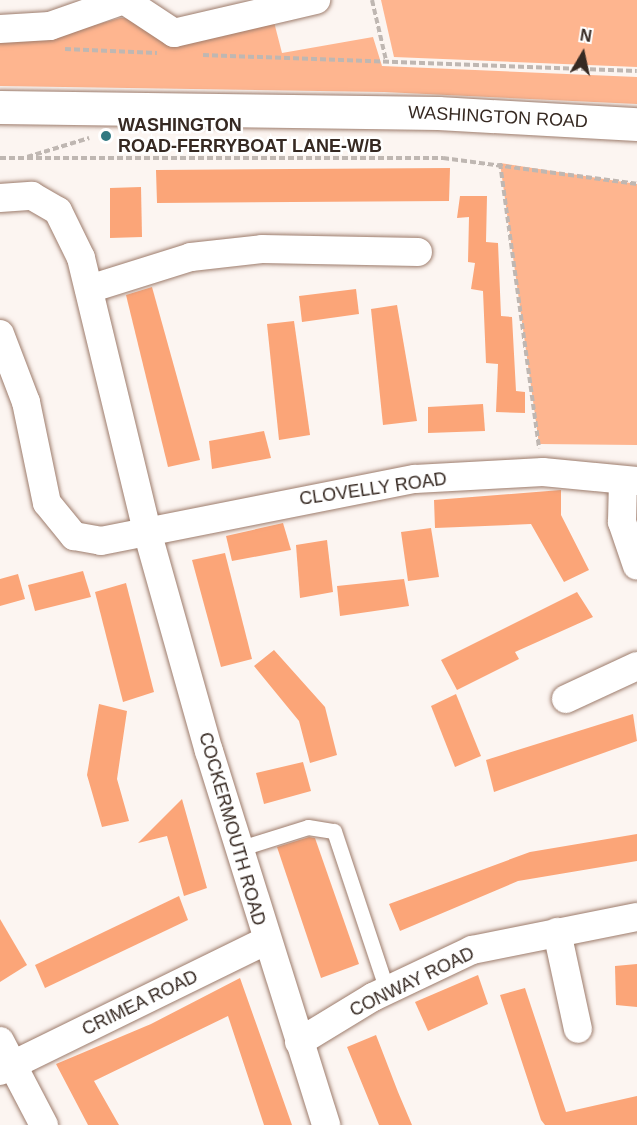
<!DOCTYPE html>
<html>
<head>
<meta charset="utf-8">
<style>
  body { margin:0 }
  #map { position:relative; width:637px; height:1125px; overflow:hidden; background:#fcf5f1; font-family:Arial,sans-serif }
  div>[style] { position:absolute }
  .green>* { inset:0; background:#feb58f }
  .building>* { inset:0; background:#fba578 }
  .path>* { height:4px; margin-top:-2px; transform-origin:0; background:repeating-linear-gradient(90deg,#bfb7b2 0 6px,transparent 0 9px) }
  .roads { filter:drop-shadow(0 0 2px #9d7c6c) drop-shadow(0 0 2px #9d7c6c) }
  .service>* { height:15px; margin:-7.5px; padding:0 7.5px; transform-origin:7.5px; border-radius:7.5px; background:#fff }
  .minor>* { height:28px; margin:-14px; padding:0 14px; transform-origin:14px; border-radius:14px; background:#fff }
  .tertiary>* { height:33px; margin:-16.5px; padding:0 16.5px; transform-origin:16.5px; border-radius:16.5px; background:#fff }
  .dots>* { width:16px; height:16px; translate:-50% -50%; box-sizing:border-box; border:3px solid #fff; border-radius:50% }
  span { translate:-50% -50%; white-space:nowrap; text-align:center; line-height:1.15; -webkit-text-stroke:5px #fff; paint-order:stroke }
  .street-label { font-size:18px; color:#362922 }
  .poi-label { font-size:18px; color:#362922; font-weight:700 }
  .left { translate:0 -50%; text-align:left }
  .north { position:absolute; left:553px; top:24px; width:60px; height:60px; -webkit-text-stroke:4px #fff; paint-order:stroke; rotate:9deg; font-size:16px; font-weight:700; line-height:24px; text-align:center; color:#362922 }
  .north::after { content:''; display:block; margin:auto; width:21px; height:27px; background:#362922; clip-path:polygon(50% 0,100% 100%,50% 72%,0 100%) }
</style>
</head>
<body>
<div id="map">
  <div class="green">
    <div style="clip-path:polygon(381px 0,637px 0,637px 67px,394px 57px)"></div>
    <div style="clip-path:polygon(120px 18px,274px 22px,282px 53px,373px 37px,382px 66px,637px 77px,637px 104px,384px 92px,0 86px,0 39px,73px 31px)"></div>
    <div style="clip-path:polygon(500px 163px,637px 184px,637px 445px,539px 444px)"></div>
  </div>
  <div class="building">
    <div style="clip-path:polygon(450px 168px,449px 201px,157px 203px,156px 170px)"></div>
    <div style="clip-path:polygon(141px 187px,142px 237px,110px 238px,110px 188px)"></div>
    <div style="clip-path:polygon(460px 196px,487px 196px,486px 242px,498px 243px,501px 316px,512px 317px,516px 391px,525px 392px,525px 413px,496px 412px,498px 364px,486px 363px,483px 291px,471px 289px,475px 263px,468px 262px,469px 217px,457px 218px)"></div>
    <div style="clip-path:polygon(152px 287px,200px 460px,168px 467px,126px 295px)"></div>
    <div style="clip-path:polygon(356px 289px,359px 314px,302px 322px,299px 296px)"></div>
    <div style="clip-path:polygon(397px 305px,417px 421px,383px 425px,371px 309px)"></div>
    <div style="clip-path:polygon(294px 321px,310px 435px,279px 440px,267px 324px)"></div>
    <div style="clip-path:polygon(483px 404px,485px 431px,428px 433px,428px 407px)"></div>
    <div style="clip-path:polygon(264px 431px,271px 458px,212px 469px,209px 441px)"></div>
    <div style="clip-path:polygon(561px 490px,561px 515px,589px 570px,564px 582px,531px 524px,435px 528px,434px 500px)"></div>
    <div style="clip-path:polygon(283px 523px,291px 550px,232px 561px,226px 536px)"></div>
    <div style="clip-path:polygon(431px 528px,439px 577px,408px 581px,401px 532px)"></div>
    <div style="clip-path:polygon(327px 540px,333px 592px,300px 598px,296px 545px)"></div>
    <div style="clip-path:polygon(225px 553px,252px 659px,221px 667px,192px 560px)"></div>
    <div style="clip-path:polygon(83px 571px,91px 597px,35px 611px,28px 585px)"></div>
    <div style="clip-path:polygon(18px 574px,25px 599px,0 606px,0 579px)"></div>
    <div style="clip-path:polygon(404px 579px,409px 606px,340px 616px,337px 586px)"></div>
    <div style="clip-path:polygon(126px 583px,154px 692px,123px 702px,95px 592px)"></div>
    <div style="clip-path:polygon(577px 592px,593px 617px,515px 652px,519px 659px,457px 690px,441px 660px)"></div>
    <div style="clip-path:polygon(274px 650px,325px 707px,337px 755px,310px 763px,299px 721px,254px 666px)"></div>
    <div style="clip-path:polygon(456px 694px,481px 756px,455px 767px,431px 706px)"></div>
    <div style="clip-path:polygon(99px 704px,127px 711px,117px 779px,129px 821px,102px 827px,87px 775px)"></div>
    <div style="clip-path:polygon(633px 714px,637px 741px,494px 792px,486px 760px)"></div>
    <div style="clip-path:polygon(303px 762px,311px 791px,264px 804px,256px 773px)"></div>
    <div style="clip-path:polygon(182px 799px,207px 888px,184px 896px,167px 836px,138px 843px)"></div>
    <div style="clip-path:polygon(637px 834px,637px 861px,518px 881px,400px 931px,389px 904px,530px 852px)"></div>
    <div style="clip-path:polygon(309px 837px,315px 838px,359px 964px,321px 978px,277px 847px)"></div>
    <div style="clip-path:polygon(179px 896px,188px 920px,45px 988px,35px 965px)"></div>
    <div style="clip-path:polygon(0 919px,27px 965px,0 982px)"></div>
    <div style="clip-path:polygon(637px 964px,637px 1007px,616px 1005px,615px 966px)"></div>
    <div style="clip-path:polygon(478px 975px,488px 1004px,428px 1031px,415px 1002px)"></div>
    <div style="clip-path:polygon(240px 978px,292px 1125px,264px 1125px,228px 1016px,94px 1081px,119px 1125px,88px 1125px,56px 1064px,151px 1024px)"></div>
    <div style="clip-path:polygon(525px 988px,566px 1112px,637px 1096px,637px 1125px,545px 1125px,541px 1120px,500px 995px)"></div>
    <div style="clip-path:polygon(376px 1035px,398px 1092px,412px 1125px,379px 1125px,347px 1047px)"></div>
  </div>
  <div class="path">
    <div style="left:372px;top:0;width:62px;rotate:76.9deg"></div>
    <div style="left:65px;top:49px;width:92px;rotate:2.5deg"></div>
    <div style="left:203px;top:55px;width:434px;rotate:2.1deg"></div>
    <div style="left:27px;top:157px;width:65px;rotate:-17deg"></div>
    <div style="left:0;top:158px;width:443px"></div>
    <div style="left:443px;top:158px;width:196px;rotate:7.6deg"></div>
    <div style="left:500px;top:163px;width:288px;rotate:82.2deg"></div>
  </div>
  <div class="roads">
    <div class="service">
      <div style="left:238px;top:849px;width:73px;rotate:-17.4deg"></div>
      <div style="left:308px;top:827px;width:26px;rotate:9deg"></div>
      <div style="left:334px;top:831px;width:168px;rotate:71.6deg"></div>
    </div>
    <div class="minor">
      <div style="left:0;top:29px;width:50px;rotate:-3.4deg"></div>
      <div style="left:50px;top:26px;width:78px;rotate:-19.4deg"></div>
      <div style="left:124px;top:0;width:60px;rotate:33.4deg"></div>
      <div style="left:174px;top:33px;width:146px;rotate:-13.1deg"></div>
      <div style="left:0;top:198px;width:32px;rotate:-4deg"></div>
      <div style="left:32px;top:196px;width:30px;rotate:30deg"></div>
      <div style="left:58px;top:211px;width:52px;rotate:63.9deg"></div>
      <div style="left:81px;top:258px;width:281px;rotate:76.4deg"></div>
      <div style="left:147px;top:531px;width:229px;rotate:74.3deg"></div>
      <div style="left:209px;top:751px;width:392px;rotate:72.6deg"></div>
      <div style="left:89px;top:289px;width:107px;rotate:-17.4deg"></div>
      <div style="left:191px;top:257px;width:71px;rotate:-6.4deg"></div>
      <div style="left:262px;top:249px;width:156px;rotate:1.1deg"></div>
      <div style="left:0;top:334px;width:73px;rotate:69.1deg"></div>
      <div style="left:26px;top:402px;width:103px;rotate:78.3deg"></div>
      <div style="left:47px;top:503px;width:43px;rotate:50.7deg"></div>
      <div style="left:74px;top:536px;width:27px;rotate:10deg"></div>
      <div style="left:101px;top:541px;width:320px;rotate:-11.2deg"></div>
      <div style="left:415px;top:479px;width:128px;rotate:-3.1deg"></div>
      <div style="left:543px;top:472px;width:94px;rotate:5.5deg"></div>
      <div style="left:623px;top:480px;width:42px;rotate:91.4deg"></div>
      <div style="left:622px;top:522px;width:46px;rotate:71.2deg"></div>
      <div style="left:566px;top:699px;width:78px;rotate:-24.9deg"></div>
      <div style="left:557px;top:932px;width:99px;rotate:77.8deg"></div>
      <div style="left:0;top:1041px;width:95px;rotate:62.4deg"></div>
      <div style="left:299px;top:1042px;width:87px;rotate:-31.3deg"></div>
      <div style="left:373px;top:997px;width:110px;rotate:-25.4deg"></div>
      <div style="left:472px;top:950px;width:168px;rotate:-11.3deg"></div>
      <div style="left:0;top:1071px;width:295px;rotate:-26.1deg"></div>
    </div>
    <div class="tertiary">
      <div style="left:0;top:107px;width:438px;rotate:0.8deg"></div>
      <div style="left:438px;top:113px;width:199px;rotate:3.2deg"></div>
    </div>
  </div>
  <div class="dots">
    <div style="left:106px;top:136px;background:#307881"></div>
  </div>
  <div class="street-label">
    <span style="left:498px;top:117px;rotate:3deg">WASHINGTON ROAD</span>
    <span style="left:373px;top:489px;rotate:-8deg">CLOVELLY ROAD</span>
    <span style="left:232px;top:829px;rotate:74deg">COCKERMOUTH ROAD</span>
    <span style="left:412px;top:982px;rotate:-26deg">CONWAY ROAD</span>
    <span style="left:140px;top:1003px;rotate:-26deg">CRIMEA ROAD</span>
  </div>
  <div class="poi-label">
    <span class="left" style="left:118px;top:136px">WASHINGTON<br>ROAD-FERRYBOAT LANE-W/B</span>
  </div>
  <div class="north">N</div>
</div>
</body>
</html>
